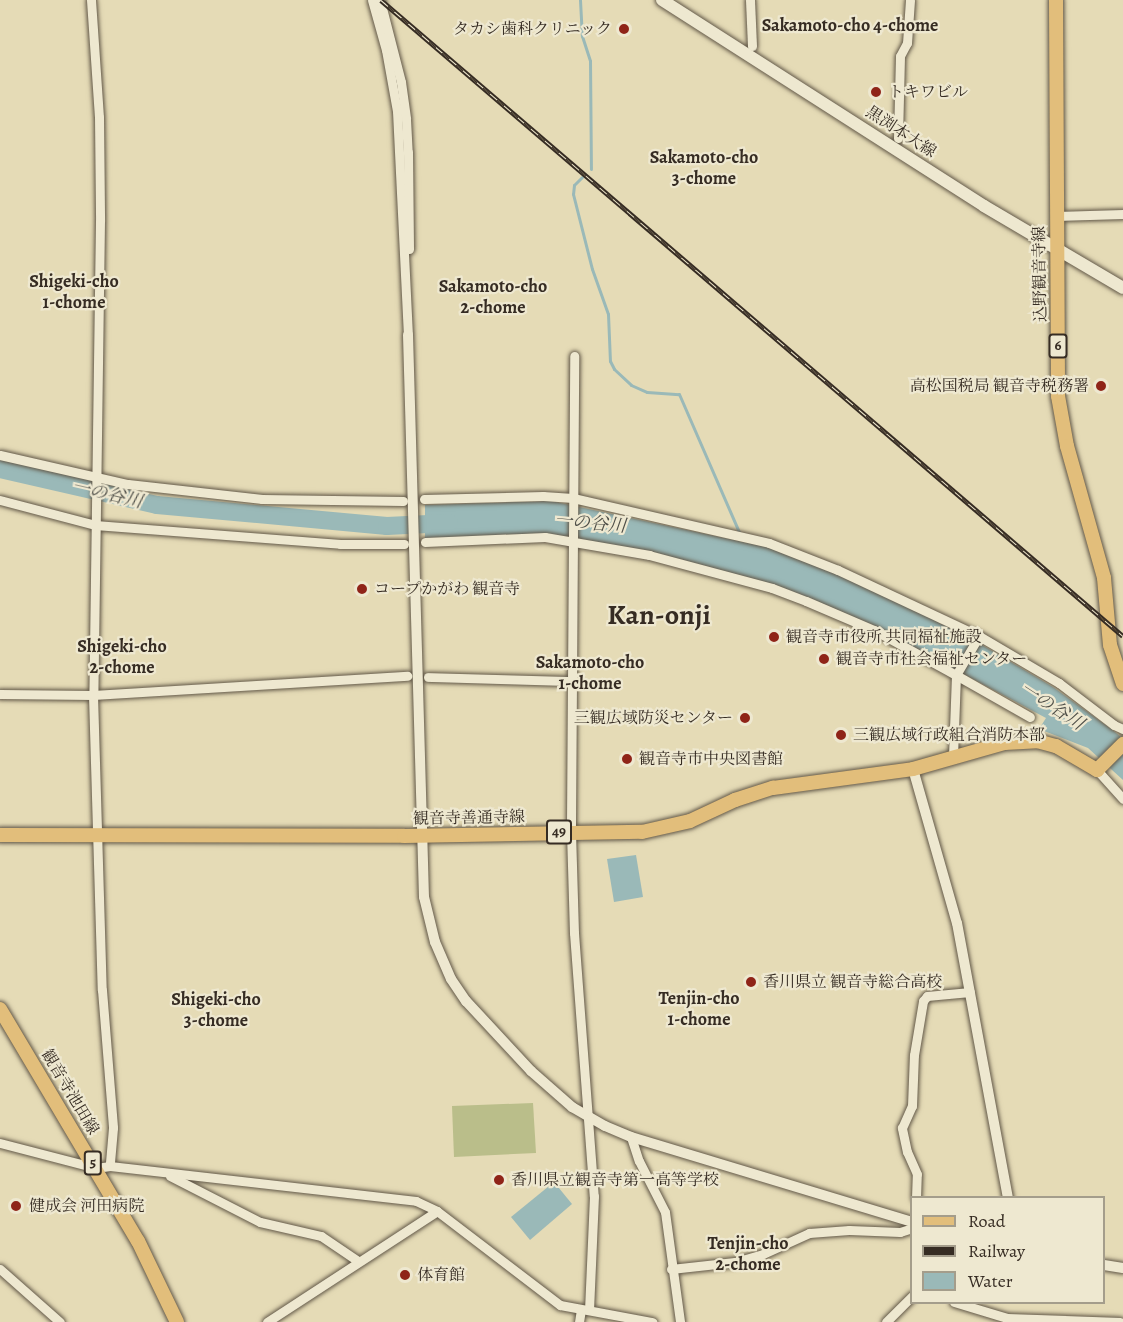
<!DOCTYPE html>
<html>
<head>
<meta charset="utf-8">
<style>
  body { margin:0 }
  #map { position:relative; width:1123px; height:1322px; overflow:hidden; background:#e5dbb6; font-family:Alegreya,"Noto Serif JP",serif }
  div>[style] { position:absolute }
  .green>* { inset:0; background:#babe8a }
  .water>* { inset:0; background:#9ab9b8 }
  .stream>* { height:3px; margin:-1.5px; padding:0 1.5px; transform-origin:1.5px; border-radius:1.5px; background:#9ab9b8 }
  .river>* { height:18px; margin:-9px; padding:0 9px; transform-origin:9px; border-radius:9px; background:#9ab9b8 }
  .roads { filter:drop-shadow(0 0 2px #625848) drop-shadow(0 0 2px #625848) }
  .minor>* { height:9px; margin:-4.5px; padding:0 4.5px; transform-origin:4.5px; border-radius:4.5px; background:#eee8d0 }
  .tertiary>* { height:10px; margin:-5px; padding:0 5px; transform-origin:5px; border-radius:5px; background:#eee8d0 }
  .secondary>* { height:12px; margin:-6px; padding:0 6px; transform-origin:6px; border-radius:6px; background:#eee8d0 }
  .primary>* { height:14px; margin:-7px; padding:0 7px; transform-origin:7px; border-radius:7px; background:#e2be7b }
  .rail>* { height:5px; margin-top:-2.5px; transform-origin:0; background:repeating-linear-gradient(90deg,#eee8d0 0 9px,#362c23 0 18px); box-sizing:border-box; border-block:2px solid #362c23 }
  .dots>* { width:16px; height:16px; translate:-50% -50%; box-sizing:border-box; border:3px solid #eee8d0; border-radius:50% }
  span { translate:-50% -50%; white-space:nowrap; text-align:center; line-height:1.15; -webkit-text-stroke:4.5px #eee8d0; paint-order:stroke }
  .shield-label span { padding:2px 4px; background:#eee8d0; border:2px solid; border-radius:4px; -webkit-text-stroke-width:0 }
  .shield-label { font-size:15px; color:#362c23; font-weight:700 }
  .poi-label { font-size:16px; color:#362c23 }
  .right { translate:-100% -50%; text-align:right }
  .left { translate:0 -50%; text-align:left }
  .street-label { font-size:16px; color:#362c23 }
  .neighbourhood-label { font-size:18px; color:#362c23; font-weight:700 }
  .water-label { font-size:18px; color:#4f4f48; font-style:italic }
  .town-label { font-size:28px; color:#362c23; font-weight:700 }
  .legend { position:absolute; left:910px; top:1196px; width:195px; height:108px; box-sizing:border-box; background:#eee8d0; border:2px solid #a49d8b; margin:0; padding:8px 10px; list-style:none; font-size:18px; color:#362c23 }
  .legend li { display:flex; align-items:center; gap:12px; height:30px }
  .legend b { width:30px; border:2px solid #a49d8b }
</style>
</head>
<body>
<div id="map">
  <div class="green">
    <div style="clip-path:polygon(533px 1103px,536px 1153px,454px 1157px,452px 1106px)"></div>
  </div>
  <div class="water">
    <div style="clip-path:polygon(551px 501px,781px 550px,884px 594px,982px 645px,1053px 687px,1115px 732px,1123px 739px,1123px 780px,1088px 748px,1039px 729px,1046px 718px,877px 628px,780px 587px,585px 541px,425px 540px,425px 505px)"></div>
    <div style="clip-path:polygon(636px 855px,643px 897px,614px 902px,607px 859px)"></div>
    <div style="clip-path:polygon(554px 1182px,572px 1204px,530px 1240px,511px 1217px)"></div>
  </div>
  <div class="stream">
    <div style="left:580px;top:0;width:36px;rotate:87deg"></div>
    <div style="left:582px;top:36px;width:26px;rotate:72deg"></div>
    <div style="left:590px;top:61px;width:108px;rotate:89.5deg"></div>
    <div style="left:582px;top:177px;width:11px;rotate:135deg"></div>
    <div style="left:574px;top:185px;width:9px;rotate:96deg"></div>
    <div style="left:573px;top:194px;width:77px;rotate:75.8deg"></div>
    <div style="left:592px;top:269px;width:48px;rotate:70.4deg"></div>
    <div style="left:608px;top:314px;width:47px;rotate:87.6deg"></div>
    <div style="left:610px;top:361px;width:9px;rotate:63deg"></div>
    <div style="left:614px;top:369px;width:23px;rotate:43deg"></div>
    <div style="left:631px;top:385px;width:17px;rotate:24deg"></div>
    <div style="left:647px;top:392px;width:32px;rotate:4deg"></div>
    <div style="left:679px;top:394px;width:153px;rotate:66.5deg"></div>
  </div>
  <div class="river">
    <div style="left:0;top:469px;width:161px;rotate:12.9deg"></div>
    <div style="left:157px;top:505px;width:231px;rotate:5.2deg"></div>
    <div style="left:387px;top:526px;width:62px;rotate:-2.8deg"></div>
  </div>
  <div class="roads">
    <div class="minor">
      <div style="left:91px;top:0;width:117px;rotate:86.1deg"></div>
      <div style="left:99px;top:117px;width:104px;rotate:89.4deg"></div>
      <div style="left:100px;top:221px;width:474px;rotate:90.8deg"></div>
      <div style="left:93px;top:695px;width:295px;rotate:88.3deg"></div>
      <div style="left:102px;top:990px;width:138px;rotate:85.4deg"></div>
      <div style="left:113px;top:1128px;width:38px;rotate:95deg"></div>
      <div style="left:372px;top:0;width:52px;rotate:74.4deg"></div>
      <div style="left:386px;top:50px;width:62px;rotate:79.8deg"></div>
      <div style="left:397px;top:111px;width:224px;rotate:87.2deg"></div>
      <div style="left:380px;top:0;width:85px;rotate:75.6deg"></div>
      <div style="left:401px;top:82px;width:37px;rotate:82deg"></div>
      <div style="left:406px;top:119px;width:33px;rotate:87deg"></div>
      <div style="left:408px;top:152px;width:97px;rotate:89.4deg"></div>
      <div style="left:750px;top:0;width:46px;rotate:87.5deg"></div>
      <div style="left:898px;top:138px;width:82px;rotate:-88.6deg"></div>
      <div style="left:900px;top:56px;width:15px;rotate:-62deg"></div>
      <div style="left:907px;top:43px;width:43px;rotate:-86deg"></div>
      <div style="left:1056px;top:216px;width:67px;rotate:-1.7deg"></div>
      <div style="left:0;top:455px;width:131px;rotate:12.8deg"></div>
      <div style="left:128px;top:484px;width:135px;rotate:6.4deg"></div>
      <div style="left:262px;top:499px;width:141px;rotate:0.8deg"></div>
      <div style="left:424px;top:499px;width:119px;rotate:-1.4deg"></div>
      <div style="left:543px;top:496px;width:30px;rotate:4deg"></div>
      <div style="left:573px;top:498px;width:201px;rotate:12.9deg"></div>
      <div style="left:769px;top:543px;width:74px;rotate:21.4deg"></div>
      <div style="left:838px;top:570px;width:156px;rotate:25.1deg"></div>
      <div style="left:979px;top:636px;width:93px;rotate:30.4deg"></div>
      <div style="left:1059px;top:683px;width:69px;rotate:37.4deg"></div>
      <div style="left:1114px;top:725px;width:10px;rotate:24deg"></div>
      <div style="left:0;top:500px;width:98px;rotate:14.7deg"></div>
      <div style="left:95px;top:525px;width:246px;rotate:4.4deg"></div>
      <div style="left:340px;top:544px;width:64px"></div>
      <div style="left:425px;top:542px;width:120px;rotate:-2.4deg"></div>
      <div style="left:545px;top:537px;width:106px;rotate:9.8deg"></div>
      <div style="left:649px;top:555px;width:127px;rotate:15deg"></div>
      <div style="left:772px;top:588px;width:36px;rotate:21deg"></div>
      <div style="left:806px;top:601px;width:74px;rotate:23.1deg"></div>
      <div style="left:874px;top:630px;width:94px;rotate:28.8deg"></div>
      <div style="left:956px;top:675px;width:82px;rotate:92.1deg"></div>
      <div style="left:979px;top:636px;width:45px;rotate:120.5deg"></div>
      <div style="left:956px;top:675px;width:85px;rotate:29.6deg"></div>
      <div style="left:428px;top:677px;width:144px;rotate:1.6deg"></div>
      <div style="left:572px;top:681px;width:325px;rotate:-89.6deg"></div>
      <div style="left:572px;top:681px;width:151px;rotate:90.4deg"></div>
      <div style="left:571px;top:832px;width:101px;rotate:88.3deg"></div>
      <div style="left:574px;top:933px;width:264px;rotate:85.7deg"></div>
      <div style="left:594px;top:1196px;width:113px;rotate:92.5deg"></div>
      <div style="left:0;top:694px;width:93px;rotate:0.6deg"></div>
      <div style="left:93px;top:695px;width:315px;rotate:-3.5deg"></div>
      <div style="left:1097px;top:770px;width:39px;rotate:48deg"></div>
      <div style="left:631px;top:1137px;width:25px;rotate:72deg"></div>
      <div style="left:639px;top:1161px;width:57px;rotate:63deg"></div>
      <div style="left:665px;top:1212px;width:111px;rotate:82.2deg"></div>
      <div style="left:0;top:1143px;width:99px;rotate:14.6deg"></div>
      <div style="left:96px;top:1168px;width:14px;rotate:-8deg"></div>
      <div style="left:110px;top:1166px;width:308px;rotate:6.5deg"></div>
      <div style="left:416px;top:1201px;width:23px;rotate:25deg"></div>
      <div style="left:437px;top:1211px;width:155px;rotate:37.4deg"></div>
      <div style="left:560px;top:1305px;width:94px;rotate:10.5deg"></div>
      <div style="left:170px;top:1176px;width:101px;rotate:27.1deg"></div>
      <div style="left:260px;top:1222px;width:63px;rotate:12.9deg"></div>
      <div style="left:321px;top:1236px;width:45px;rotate:34deg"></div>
      <div style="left:916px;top:1198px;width:24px;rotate:-88deg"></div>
      <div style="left:917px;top:1174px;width:24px;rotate:-114deg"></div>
      <div style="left:907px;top:1152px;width:25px;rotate:-102deg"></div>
      <div style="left:902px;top:1128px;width:24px;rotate:-66deg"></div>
      <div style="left:912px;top:1106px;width:51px;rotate:-87.8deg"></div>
      <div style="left:914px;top:1055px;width:55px;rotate:-80.5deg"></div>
      <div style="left:923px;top:1001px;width:6px;rotate:-51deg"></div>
      <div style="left:927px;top:996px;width:43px;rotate:-5.3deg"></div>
      <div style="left:0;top:1269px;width:80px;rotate:41.5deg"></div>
      <div style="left:671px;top:1269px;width:64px;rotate:-6.2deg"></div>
      <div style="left:735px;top:1262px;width:29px;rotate:-16deg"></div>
      <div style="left:763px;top:1254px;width:51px;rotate:-24.5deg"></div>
      <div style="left:809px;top:1233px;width:40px;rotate:-4.3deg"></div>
      <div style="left:849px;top:1230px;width:51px;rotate:2.2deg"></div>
      <div style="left:900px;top:1232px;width:13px;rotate:-18deg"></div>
      <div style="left:954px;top:1302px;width:55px;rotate:16.8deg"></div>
      <div style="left:1007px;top:1318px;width:113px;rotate:2deg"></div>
      <div style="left:267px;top:1322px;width:203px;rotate:-33.1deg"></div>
      <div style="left:579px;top:1322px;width:12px;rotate:-81deg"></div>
      <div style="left:886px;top:1322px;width:37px;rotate:-45deg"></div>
    </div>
    <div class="tertiary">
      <div style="left:408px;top:335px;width:562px;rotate:88.37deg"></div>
      <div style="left:424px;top:897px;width:46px;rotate:76.3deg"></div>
      <div style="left:435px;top:942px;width:40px;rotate:66.6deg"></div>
      <div style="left:451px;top:979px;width:27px;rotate:56deg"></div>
      <div style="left:466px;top:1001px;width:96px;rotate:47.1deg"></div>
      <div style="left:531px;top:1071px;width:55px;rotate:41.3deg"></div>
      <div style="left:572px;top:1107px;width:38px;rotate:30deg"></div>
      <div style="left:605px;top:1126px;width:28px;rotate:23deg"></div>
      <div style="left:631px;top:1137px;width:294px;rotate:16.8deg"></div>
      <div style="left:913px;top:769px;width:160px;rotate:74.1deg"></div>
      <div style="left:957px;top:923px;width:280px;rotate:79.5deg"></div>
      <div style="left:1104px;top:1265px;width:19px;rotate:9deg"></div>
    </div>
    <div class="secondary">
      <div style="left:662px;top:0;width:382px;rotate:32.6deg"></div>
      <div style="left:984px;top:206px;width:161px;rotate:30.5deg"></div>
    </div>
    <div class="primary">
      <div style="left:1056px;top:0;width:396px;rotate:89.7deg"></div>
      <div style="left:1058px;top:396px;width:51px;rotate:79.8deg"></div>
      <div style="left:1067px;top:446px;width:137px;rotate:74.3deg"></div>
      <div style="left:1104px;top:578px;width:67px;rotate:84.9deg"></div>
      <div style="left:1110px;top:645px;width:41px;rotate:71.6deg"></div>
      <div style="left:0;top:835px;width:404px;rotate:0.1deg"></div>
      <div style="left:404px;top:836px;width:238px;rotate:-1deg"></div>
      <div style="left:642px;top:832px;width:49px;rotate:-12.9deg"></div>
      <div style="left:690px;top:821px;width:50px;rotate:-25deg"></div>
      <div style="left:735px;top:800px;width:40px;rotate:-18deg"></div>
      <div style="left:773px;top:788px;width:141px;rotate:-7.7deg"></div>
      <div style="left:913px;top:769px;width:95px;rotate:-15.9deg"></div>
      <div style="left:1004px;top:743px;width:33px;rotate:-3deg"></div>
      <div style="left:1037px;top:741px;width:20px;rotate:15deg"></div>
      <div style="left:1056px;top:746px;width:48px;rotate:30.3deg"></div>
      <div style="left:1097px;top:770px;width:37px;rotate:-45deg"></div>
      <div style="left:0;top:1009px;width:270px;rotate:59.3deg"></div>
      <div style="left:138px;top:1241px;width:90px;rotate:64.3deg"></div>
    </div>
  </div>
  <div class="rail">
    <div style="left:381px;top:0;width:977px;rotate:40.6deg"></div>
  </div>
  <div class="dots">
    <div style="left:624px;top:29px;background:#8f2418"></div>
    <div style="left:876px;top:92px;background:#8f2418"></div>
    <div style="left:1101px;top:386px;background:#8f2418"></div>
    <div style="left:362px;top:589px;background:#8f2418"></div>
    <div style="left:774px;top:637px;background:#8f2418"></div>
    <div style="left:824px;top:659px;background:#8f2418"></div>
    <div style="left:745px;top:718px;background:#8f2418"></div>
    <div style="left:841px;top:735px;background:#8f2418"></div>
    <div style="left:627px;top:759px;background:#8f2418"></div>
    <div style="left:751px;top:982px;background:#8f2418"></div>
    <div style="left:499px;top:1180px;background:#8f2418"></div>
    <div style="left:16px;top:1206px;background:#8f2418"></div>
    <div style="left:405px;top:1275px;background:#8f2418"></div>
  </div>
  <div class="shield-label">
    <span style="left:1058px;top:346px">6</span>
    <span style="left:559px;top:832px">49</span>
    <span style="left:93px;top:1163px">5</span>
  </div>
  <div class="poi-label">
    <span class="right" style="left:612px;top:29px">タカシ歯科クリニック</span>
    <span class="left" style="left:888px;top:92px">トキワビル</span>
    <span class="right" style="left:1089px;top:386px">高松国税局 観音寺税務署</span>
    <span class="left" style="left:374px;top:589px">コープかがわ 観音寺</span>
    <span class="left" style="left:786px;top:637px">観音寺市役所 共同福祉施設</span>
    <span class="left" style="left:836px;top:659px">観音寺市社会福祉センター</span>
    <span class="right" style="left:733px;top:718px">三観広域防災センター</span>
    <span class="left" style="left:853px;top:735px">三観広域行政組合消防本部</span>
    <span class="left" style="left:639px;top:759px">観音寺市中央図書館</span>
    <span class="left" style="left:763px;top:982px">香川県立 観音寺総合高校</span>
    <span class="left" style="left:511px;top:1180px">香川県立観音寺第一高等学校</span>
    <span class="left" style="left:29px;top:1206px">健成会 河田病院</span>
    <span class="left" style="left:417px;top:1275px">体育館</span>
  </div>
  <div class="street-label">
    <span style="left:901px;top:132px;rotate:33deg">黒渕本大線</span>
    <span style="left:1040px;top:274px;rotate:-91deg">込野観音寺線</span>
    <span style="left:469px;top:818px;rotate:-1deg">観音寺善通寺線</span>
    <span style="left:70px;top:1092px;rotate:59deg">観音寺池田線</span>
  </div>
  <div class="neighbourhood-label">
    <span style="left:850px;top:25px">Sakamoto-cho 4-chome</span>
    <span style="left:704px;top:168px">Sakamoto-cho<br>3-chome</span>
    <span style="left:74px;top:292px">Shigeki-cho<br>1-chome</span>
    <span style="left:493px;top:297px">Sakamoto-cho<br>2-chome</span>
    <span style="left:122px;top:657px">Shigeki-cho<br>2-chome</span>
    <span style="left:590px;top:673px">Sakamoto-cho<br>1-chome</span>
    <span style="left:699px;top:1009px">Tenjin-cho<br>1-chome</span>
    <span style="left:216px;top:1010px">Shigeki-cho<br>3-chome</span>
    <span style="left:748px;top:1254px">Tenjin-cho<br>2-chome</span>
  </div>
  <div class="water-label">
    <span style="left:107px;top:494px;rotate:13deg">一の谷川</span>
    <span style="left:590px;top:523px;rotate:5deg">一の谷川</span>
    <span style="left:1052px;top:706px;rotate:33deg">一の谷川</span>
  </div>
  <div class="town-label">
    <span style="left:659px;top:615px">Kan-onji</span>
  </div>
  <ul class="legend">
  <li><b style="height:8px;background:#e2be7b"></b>Road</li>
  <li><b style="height:8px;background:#362c23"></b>Railway</li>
  <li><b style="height:16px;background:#9ab9b8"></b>Water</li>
  </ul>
</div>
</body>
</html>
